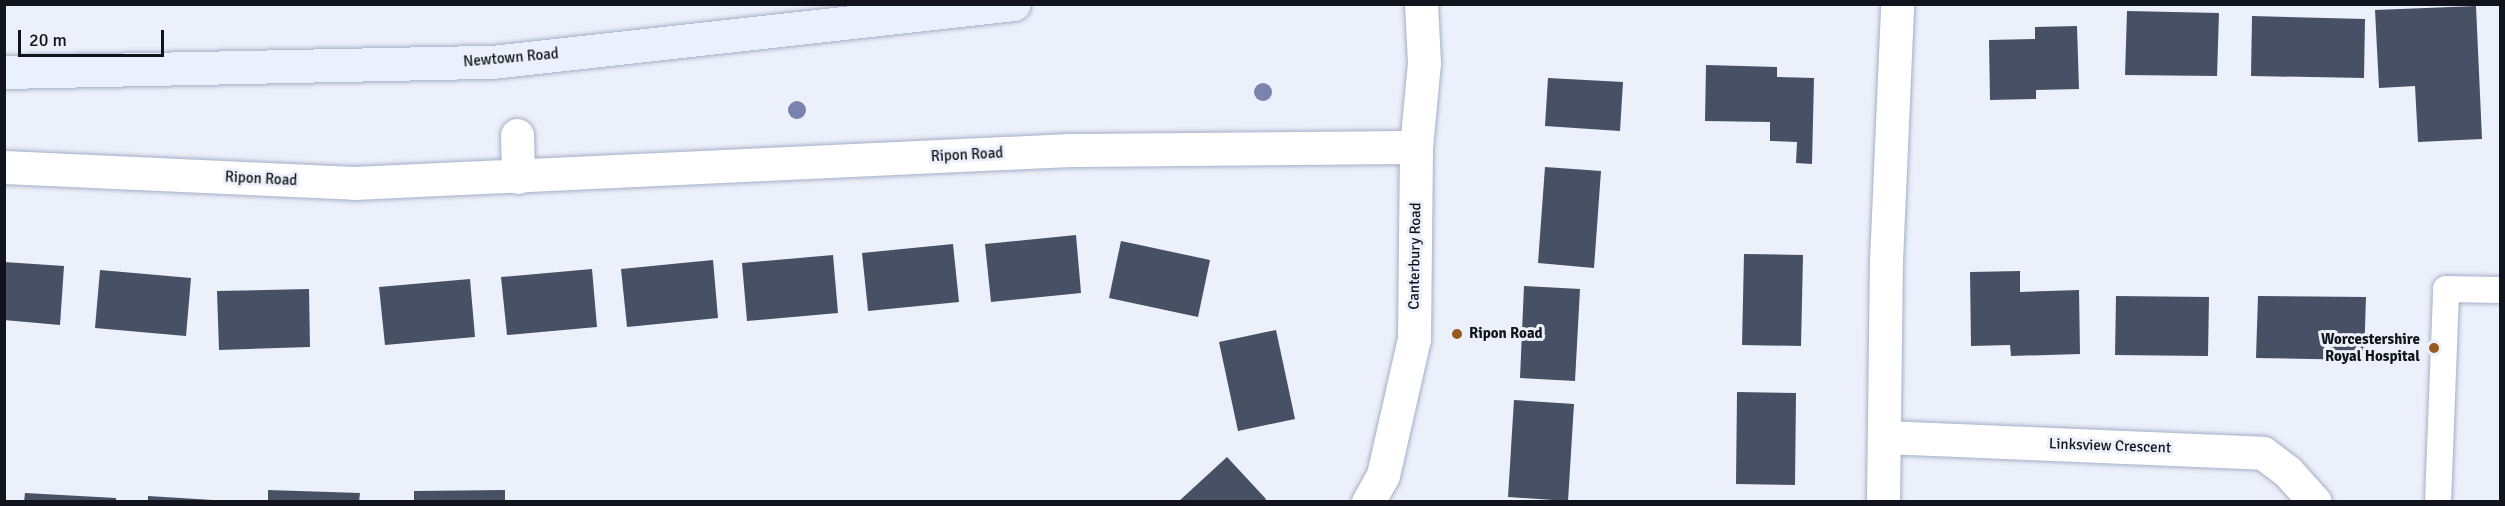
<!DOCTYPE html>
<html>
<head>
<meta charset="utf-8">
<style>
  body { margin:0 }
  #map { position:relative; width:2505px; height:506px; overflow:hidden; background:#ecf0fa; font-family:Signika,sans-serif }
  div>[style] { position:absolute }
  .building>* { inset:0; background:#485065 }
  .roads { filter:drop-shadow(0 0 2px #a5aec7) drop-shadow(0 0 2px #a5aec7) }
  .lane>* { height:26px; margin:-13px; padding:0 13px; transform-origin:13px; border-radius:13px; background:#fff }
  .street>* { height:33px; margin:-16.5px; padding:0 16.5px; transform-origin:16.5px; border-radius:16.5px; background:#fff }
  .secondary>* { height:33px; margin:-16.5px; padding:0 16.5px; transform-origin:16.5px; border-radius:16.5px; background:#ebf0fe }
  .trees>* { width:18px; height:18px; margin:-9px; border-radius:50%; background:#7983ae }
  .dots>* { width:16px; height:16px; translate:-50% -50%; box-sizing:border-box; border:3px solid #ecf0fa; border-radius:50% }
  span { translate:-50% -50%; white-space:nowrap; text-align:center; line-height:1.15; -webkit-text-stroke:6px #ecf0fa; paint-order:stroke }
  .street-label { font-size:15px; color:#11141c }
  .poi-label { font-size:15px; color:#11141c; font-weight:700 }
  .left { translate:0 -50%; text-align:left }
  .right { translate:-100% -50%; text-align:right }
  .frame { position:absolute; inset:0; border:6px solid #11141c; pointer-events:none }
  .scale { position:absolute; left:18px; top:30px; width:146px; height:27px; box-sizing:border-box; border:3px solid #11141c; border-top:0; padding-left:8px; font-size:18px; line-height:21px; white-space:nowrap; color:#11141c; -webkit-text-stroke:4px #ecf0fa; paint-order:stroke }
</style>
</head>
<body>
<div id="map">
  <div class="building">
    <div style="clip-path:polygon(2476px 6px,2482px 139px,2418px 142px,2415px 86px,2379px 88px,2375px 10px)"></div>
    <div style="clip-path:polygon(2127px 11px,2219px 13px,2217px 76px,2125px 75px)"></div>
    <div style="clip-path:polygon(2252px 16px,2365px 19px,2364px 78px,2251px 76px)"></div>
    <div style="clip-path:polygon(2077px 26px,2079px 89px,2036px 90px,2036px 99px,1990px 100px,1989px 40px,2035px 39px,2035px 27px)"></div>
    <div style="clip-path:polygon(1706px 65px,1777px 67px,1777px 77px,1814px 78px,1812px 164px,1796px 163px,1797px 142px,1770px 141px,1770px 122px,1705px 121px)"></div>
    <div style="clip-path:polygon(1548px 78px,1623px 82px,1620px 131px,1545px 126px)"></div>
    <div style="clip-path:polygon(1545px 167px,1601px 171px,1594px 268px,1538px 263px)"></div>
    <div style="clip-path:polygon(1076px 235px,1081px 293px,991px 302px,985px 244px)"></div>
    <div style="clip-path:polygon(1121px 241px,1210px 260px,1198px 317px,1109px 298px)"></div>
    <div style="clip-path:polygon(953px 244px,959px 302px,868px 311px,862px 253px)"></div>
    <div style="clip-path:polygon(1744px 254px,1803px 255px,1801px 346px,1742px 345px)"></div>
    <div style="clip-path:polygon(833px 255px,838px 313px,747px 321px,742px 263px)"></div>
    <div style="clip-path:polygon(713px 260px,718px 318px,627px 327px,621px 269px)"></div>
    <div style="clip-path:polygon(4px 262px,64px 266px,60px 325px,4px 320px)"></div>
    <div style="clip-path:polygon(592px 269px,597px 327px,507px 335px,501px 277px)"></div>
    <div style="clip-path:polygon(100px 270px,191px 278px,186px 336px,95px 328px)"></div>
    <div style="clip-path:polygon(2020px 271px,2020px 292px,2079px 290px,2080px 354px,2011px 356px,2010px 345px,1971px 346px,1970px 272px)"></div>
    <div style="clip-path:polygon(470px 279px,475px 337px,385px 345px,379px 287px)"></div>
    <div style="clip-path:polygon(1524px 286px,1580px 289px,1575px 381px,1520px 378px)"></div>
    <div style="clip-path:polygon(309px 289px,310px 347px,219px 350px,217px 291px)"></div>
    <div style="clip-path:polygon(2116px 296px,2209px 297px,2208px 356px,2115px 355px)"></div>
    <div style="clip-path:polygon(2258px 296px,2366px 297px,2364px 360px,2256px 358px)"></div>
    <div style="clip-path:polygon(1276px 330px,1295px 419px,1238px 431px,1219px 342px)"></div>
    <div style="clip-path:polygon(1737px 392px,1796px 393px,1795px 485px,1736px 484px)"></div>
    <div style="clip-path:polygon(1514px 400px,1574px 404px,1568px 501px,1508px 497px)"></div>
    <div style="clip-path:polygon(1227px 457px,1266px 499px,1264px 502px,1178px 502px)"></div>
    <div style="clip-path:polygon(268px 490px,360px 493px,359px 502px,268px 502px)"></div>
    <div style="clip-path:polygon(505px 490px,505px 502px,414px 502px,414px 491px)"></div>
    <div style="clip-path:polygon(25px 493px,116px 498px,116px 502px,24px 502px)"></div>
    <div style="clip-path:polygon(148px 496px,213px 500px,213px 502px,148px 502px)"></div>
  </div>
  <div class="roads">
    <div class="lane">
      <div style="left:2438px;top:502px;width:213px;rotate:-87.8deg"></div>
      <div style="left:2446px;top:289px;width:54px;rotate:1.1deg"></div>
    </div>
    <div class="street">
      <div style="left:517px;top:135px;width:42px;rotate:88.6deg"></div>
      <div style="left:4px;top:167px;width:350px;rotate:2.6deg"></div>
      <div style="left:354px;top:183px;width:716px;rotate:-2.64deg"></div>
      <div style="left:1069px;top:150px;width:347px;rotate:-0.5deg"></div>
      <div style="left:1885px;top:437px;width:378px;rotate:2.4deg"></div>
      <div style="left:2263px;top:453px;width:31px;rotate:37deg"></div>
      <div style="left:2288px;top:472px;width:40px;rotate:48deg"></div>
      <div style="left:1368px;top:502px;width:31px;rotate:-61deg"></div>
      <div style="left:1383px;top:475px;width:139px;rotate:-77.2deg"></div>
      <div style="left:1414px;top:339px;width:192px;rotate:-89.4deg"></div>
      <div style="left:1416px;top:147px;width:84px;rotate:-84.6deg"></div>
      <div style="left:1424px;top:63px;width:59px;rotate:-92.9deg"></div>
      <div style="left:1883px;top:502px;width:241px;rotate:-89.3deg"></div>
      <div style="left:1886px;top:261px;width:257px;rotate:-87.5deg"></div>
    </div>
    <div class="secondary">
      <div style="left:4px;top:72px;width:488px;rotate:-1.2deg"></div>
      <div style="left:492px;top:62px;width:525px;rotate:-6.34deg"></div>
    </div>
  </div>
  <div class="trees">
    <div style="left:1263px;top:92px"></div>
    <div style="left:797px;top:110px"></div>
  </div>
  <div class="dots">
    <div style="left:1457px;top:334px;background:#985a20"></div>
    <div style="left:2434px;top:348px;background:#985a20"></div>
  </div>
  <div class="street-label">
    <span style="left:511px;top:58px;rotate:-5deg">Newtown Road</span>
    <span style="left:967px;top:155px;rotate:-3deg">Ripon Road</span>
    <span style="left:261px;top:179px;rotate:3deg">Ripon Road</span>
    <span style="left:1415px;top:256px;rotate:-89deg">Canterbury Road</span>
    <span style="left:2110px;top:446px;rotate:2deg">Linksview Crescent</span>
  </div>
  <div class="poi-label">
    <span class="left" style="left:1469px;top:334px">Ripon Road</span>
    <span class="right" style="left:2420px;top:348px">Worcestershire<br>Royal Hospital</span>
  </div>
  <div class="frame"></div>
  <div class="scale">20 m</div>
</div>
</body>
</html>
